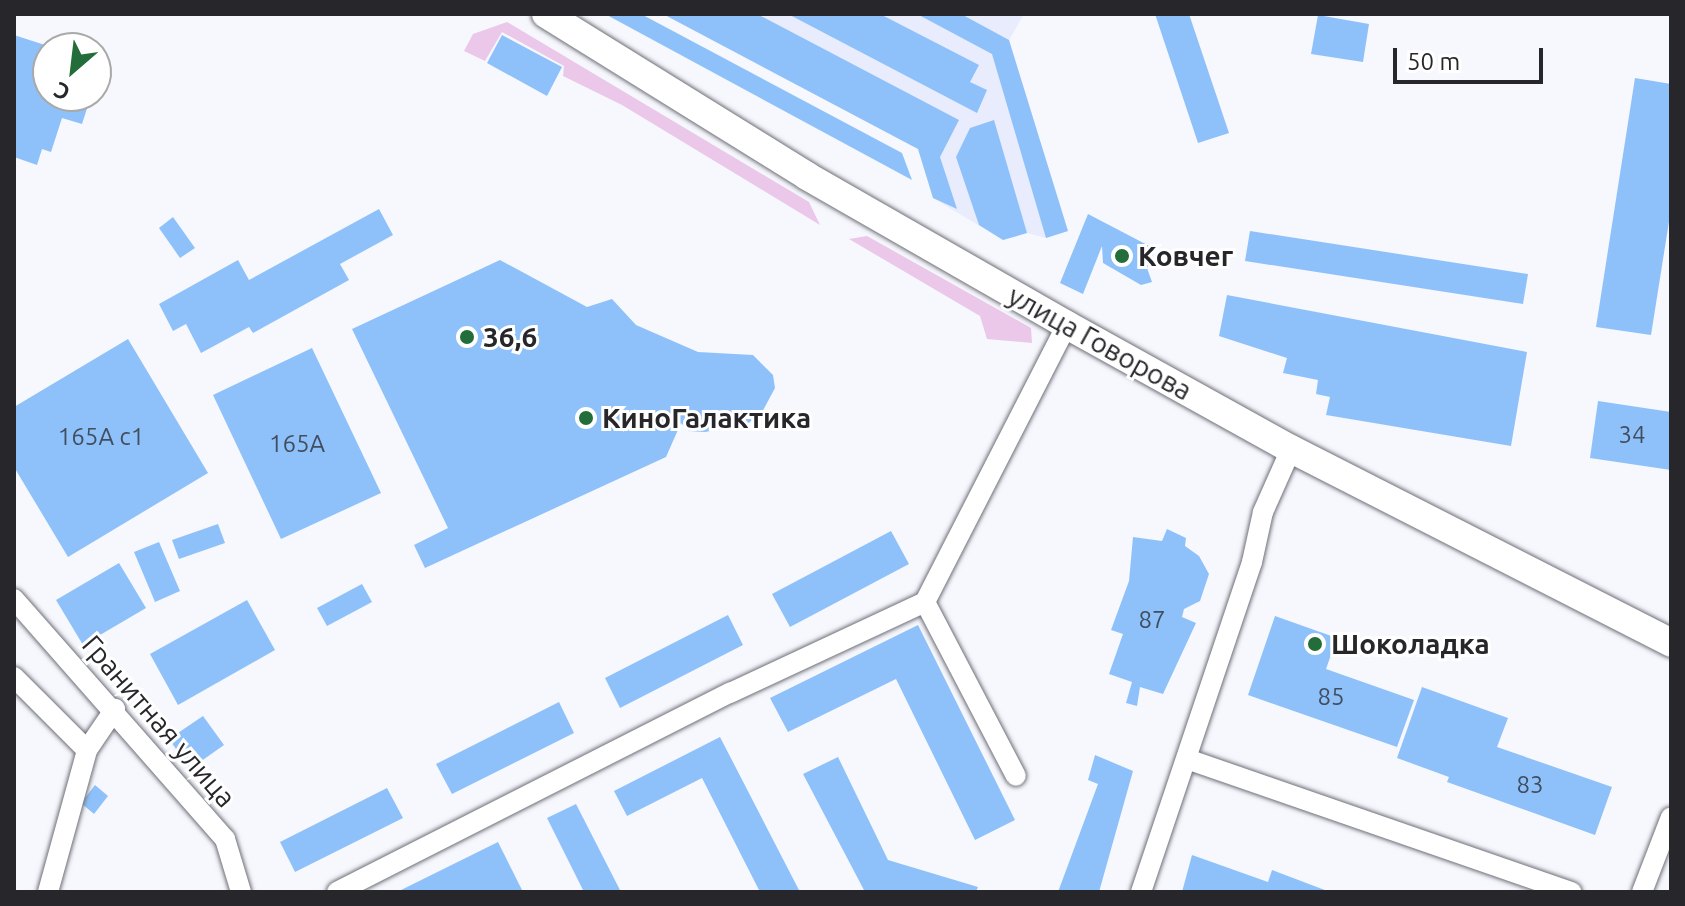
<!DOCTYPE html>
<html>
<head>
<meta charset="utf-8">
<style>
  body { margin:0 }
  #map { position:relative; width:1685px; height:906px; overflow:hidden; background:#f6f8fd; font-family:Ubuntu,sans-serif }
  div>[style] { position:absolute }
  .built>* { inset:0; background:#e8ecfd }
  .green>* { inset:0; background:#ebc7e9 }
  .building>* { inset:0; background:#8ec1fa }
  .roads { filter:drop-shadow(0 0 2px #6e6f78) drop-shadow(0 0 2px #6e6f78) }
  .minor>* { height:20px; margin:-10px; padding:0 10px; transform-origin:10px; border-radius:10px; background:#fff }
  .secondary>* { height:28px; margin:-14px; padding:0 14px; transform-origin:14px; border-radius:14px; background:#fff }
  .dots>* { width:22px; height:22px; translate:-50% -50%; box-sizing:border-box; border:4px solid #fff; border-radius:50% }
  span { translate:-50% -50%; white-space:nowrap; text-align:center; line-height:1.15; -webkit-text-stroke:6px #fff; paint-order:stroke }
  .number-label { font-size:24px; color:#414e5f }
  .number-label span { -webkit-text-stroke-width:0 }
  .poi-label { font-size:28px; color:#27272b; font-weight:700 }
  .left { translate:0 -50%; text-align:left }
  .street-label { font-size:28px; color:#27272b }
  .frame { position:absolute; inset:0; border:16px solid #27272b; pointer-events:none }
  .north { position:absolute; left:32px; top:32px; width:80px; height:80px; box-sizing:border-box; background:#fff; border:2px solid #a9a9aa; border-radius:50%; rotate:208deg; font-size:22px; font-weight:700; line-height:32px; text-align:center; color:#27272b }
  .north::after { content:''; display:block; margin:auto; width:28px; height:36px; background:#236d3a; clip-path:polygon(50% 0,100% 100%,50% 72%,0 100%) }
  .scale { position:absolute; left:1393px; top:48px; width:150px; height:36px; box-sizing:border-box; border:4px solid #27272b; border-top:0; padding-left:10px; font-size:24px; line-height:28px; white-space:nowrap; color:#27272b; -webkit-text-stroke:6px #fff; paint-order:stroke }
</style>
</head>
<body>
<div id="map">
  <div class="built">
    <div style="clip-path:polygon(663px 14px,1024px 14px,1009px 40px,1068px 231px,1046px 238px,1027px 233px,1003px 240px,933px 198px,918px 149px)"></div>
  </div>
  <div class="green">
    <div style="clip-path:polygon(507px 22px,809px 202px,820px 225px,622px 105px,563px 76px,564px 66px,502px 32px,485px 61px,464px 51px,473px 34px)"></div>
    <div style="clip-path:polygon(867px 236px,1031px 328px,1032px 343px,987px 339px,980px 316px,849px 239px)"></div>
  </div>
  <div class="building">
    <div style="clip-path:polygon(605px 14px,641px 14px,902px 153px,912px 180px)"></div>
    <div style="clip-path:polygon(663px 14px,757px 14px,959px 120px,940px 157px,957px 209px,933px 198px,918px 149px)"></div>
    <div style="clip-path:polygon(788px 14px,880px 14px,979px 65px,970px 82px,987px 90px,977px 113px)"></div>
    <div style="clip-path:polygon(917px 14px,961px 14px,1009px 40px,1068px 231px,1046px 238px,992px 54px)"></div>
    <div style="clip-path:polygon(1155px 14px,1189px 14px,1229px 133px,1198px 143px)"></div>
    <div style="clip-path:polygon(1318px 15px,1369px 24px,1363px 62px,1311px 54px)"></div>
    <div style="clip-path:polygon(14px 35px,48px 46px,48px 96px,91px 96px,82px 124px,62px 118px,51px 152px,42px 149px,37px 165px,14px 157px)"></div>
    <div style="clip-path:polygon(502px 35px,562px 67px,547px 96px,487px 63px)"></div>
    <div style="clip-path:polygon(1635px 78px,1671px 84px,1671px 209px,1651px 335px,1596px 327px)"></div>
    <div style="clip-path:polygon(994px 120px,1027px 233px,1003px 240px,979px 225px,956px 157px,970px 128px)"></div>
    <div style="clip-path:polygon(379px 209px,393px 235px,340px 264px,349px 280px,253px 333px,249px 327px,201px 353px,186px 324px,173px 331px,159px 304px,238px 260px,249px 280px)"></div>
    <div style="clip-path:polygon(1088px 214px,1155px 249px,1147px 268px,1152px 282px,1141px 285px,1103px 263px,1102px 246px,1083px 294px,1060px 283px)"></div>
    <div style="clip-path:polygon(173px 217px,195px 248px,180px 258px,159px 228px)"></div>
    <div style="clip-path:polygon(1250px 231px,1528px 274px,1523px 304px,1245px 261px)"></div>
    <div style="clip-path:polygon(500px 260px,587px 307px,612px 299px,636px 325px,698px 352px,753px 355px,773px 375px,775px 388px,761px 414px,747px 424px,705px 432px,689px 431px,681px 423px,666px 457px,425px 568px,414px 545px,448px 528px,352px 329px)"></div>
    <div style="clip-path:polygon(1227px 295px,1527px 352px,1511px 446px,1326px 415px,1330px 397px,1316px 394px,1318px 380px,1283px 373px,1287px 358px,1219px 336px)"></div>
    <div style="clip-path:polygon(128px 339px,208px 473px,68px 557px,14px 467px,14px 407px)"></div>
    <div style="clip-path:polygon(312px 348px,381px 493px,281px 539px,213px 395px)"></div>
    <div style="clip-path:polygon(1598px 401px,1671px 412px,1671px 470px,1590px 458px)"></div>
    <div style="clip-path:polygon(218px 524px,225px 543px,179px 559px,172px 540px)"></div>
    <div style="clip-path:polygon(1167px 529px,1186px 538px,1185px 546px,1199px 556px,1209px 574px,1200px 601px,1184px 609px,1182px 617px,1196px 623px,1163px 694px,1140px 687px,1137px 706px,1126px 703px,1132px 682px,1109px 674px,1123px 634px,1111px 630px,1129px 581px,1133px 537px,1162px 541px)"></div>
    <div style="clip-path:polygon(891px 531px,909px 564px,790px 627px,772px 594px)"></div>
    <div style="clip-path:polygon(159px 542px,180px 591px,155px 602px,134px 552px)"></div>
    <div style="clip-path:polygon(119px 563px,146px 608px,83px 645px,56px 600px)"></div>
    <div style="clip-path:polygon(362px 584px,372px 602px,327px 626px,317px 608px)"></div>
    <div style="clip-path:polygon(247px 600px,275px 650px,178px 705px,150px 654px)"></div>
    <div style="clip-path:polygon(728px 615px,743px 645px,620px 708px,605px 678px)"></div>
    <div style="clip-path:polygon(1275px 616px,1337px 638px,1326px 669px,1414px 700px,1397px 747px,1248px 695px)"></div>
    <div style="clip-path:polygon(918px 625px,1015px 820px,975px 840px,896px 679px,788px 732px,770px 698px)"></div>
    <div style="clip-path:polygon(1422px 687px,1508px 718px,1497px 747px,1612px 787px,1595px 835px,1447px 782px,1449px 777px,1397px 758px)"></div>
    <div style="clip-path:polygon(559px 702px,574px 733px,452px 794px,436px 764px)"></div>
    <div style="clip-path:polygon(203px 716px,224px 745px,190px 769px,169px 739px)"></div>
    <div style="clip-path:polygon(720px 737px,800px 892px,760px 892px,702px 778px,627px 816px,614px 791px)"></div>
    <div style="clip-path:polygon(1095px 755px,1133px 771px,1099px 892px,1058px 892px,1098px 784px,1088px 780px)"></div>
    <div style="clip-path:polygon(838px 757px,888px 860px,978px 887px,976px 892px,865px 892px,803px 774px)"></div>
    <div style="clip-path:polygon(95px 785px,108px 796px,94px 814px,81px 803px)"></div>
    <div style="clip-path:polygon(387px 788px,403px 818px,295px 872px,280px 842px)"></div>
    <div style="clip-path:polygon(576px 804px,621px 892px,584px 892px,547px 818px)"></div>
    <div style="clip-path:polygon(498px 842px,523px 892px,397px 892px)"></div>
    <div style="clip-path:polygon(1192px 855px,1268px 882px,1272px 870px,1330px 892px,1182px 892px)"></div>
  </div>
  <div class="roads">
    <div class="minor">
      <div style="left:14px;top:599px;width:320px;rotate:48.7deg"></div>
      <div style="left:225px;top:839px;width:55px;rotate:73.2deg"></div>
      <div style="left:925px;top:602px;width:196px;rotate:62.4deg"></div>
      <div style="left:14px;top:677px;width:103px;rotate:45deg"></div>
      <div style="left:1187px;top:759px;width:407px;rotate:19.1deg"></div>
      <div style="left:48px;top:892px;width:147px;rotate:-74.6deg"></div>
      <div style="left:87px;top:750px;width:50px;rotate:-55.7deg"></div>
      <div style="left:337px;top:892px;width:441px;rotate:-26.9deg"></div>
      <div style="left:730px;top:693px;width:215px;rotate:-25deg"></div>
      <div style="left:925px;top:602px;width:311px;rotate:-62.9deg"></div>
      <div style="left:1141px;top:892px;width:348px;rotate:-71.4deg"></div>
      <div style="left:1252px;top:562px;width:51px;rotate:-77.6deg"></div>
      <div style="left:1263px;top:512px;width:69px;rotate:-66deg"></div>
      <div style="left:1642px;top:892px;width:80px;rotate:-68.9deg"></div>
    </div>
    <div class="secondary">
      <div style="left:546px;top:14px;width:307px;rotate:31.8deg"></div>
      <div style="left:807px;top:176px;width:300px;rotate:29.8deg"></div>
      <div style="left:1067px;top:325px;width:256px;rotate:29deg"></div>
      <div style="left:1291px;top:449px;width:427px;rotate:27deg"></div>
    </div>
  </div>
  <div class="dots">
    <div style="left:1122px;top:256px;background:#236d3a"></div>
    <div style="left:467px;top:337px;background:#236d3a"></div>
    <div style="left:586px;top:418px;background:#236d3a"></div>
    <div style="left:1315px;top:644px;background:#236d3a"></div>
  </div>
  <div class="number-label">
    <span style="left:1632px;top:435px">34</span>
    <span style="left:101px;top:437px">165А с1</span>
    <span style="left:297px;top:444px">165А</span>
    <span style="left:1152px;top:620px">87</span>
    <span style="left:1331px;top:697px">85</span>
    <span style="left:1530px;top:785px">83</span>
  </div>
  <div class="poi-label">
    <span class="left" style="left:1138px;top:256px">Ковчег</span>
    <span class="left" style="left:483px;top:337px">36,6</span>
    <span class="left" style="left:602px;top:418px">КиноГалактика</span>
    <span class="left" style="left:1331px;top:644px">Шоколадка</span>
  </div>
  <div class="street-label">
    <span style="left:1100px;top:343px;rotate:29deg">улица Говорова</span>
    <span style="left:159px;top:721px;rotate:49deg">Гранитная улица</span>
  </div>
  <div class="frame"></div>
  <div class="north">С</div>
  <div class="scale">50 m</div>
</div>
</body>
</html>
